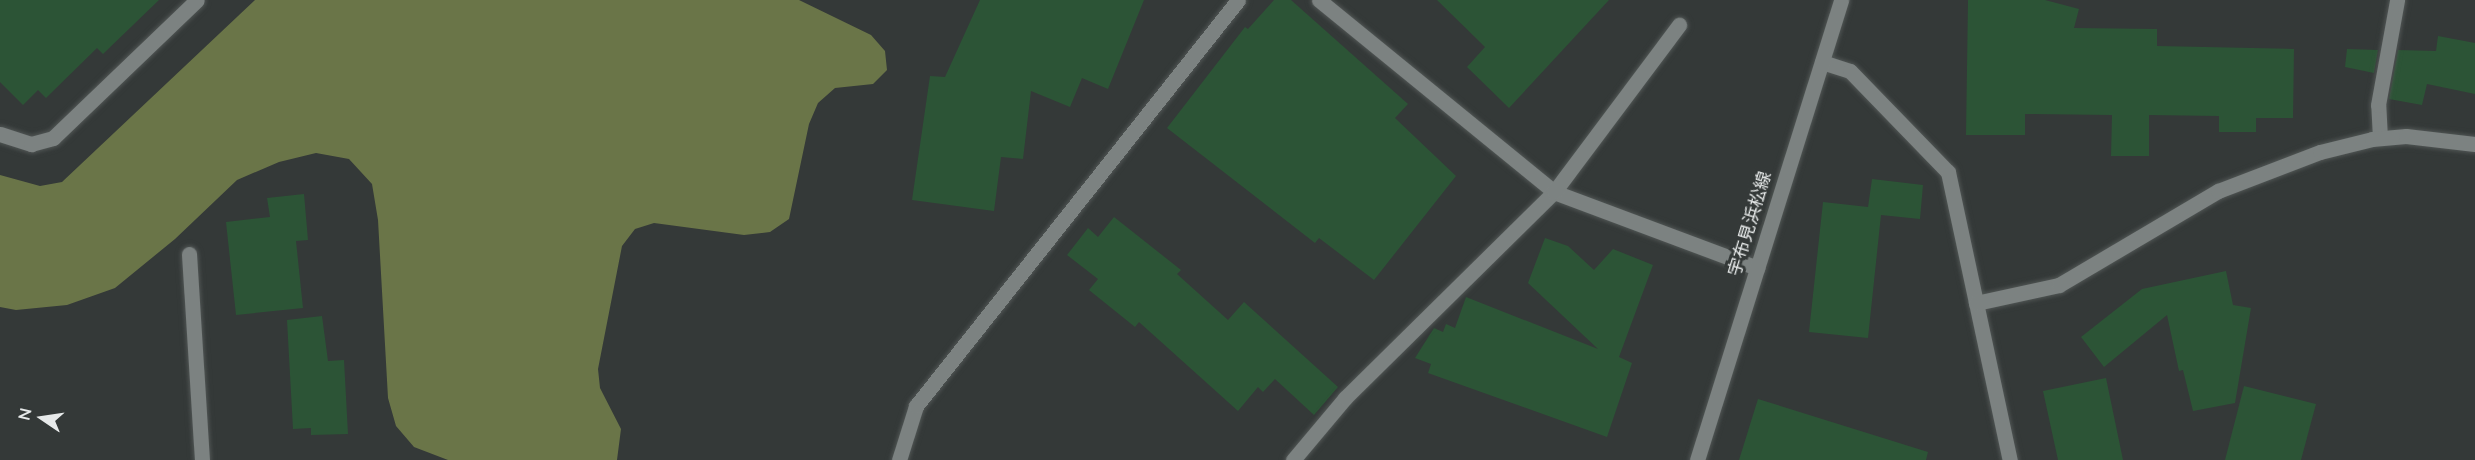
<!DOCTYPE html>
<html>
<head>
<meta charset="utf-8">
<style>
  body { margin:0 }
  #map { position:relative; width:2475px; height:460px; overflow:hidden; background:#343938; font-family:Mulish,"Noto Sans JP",sans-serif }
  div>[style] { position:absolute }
  .forest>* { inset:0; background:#6a7548 }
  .building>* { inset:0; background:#2c5436 }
  .roads { filter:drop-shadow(0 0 2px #505554) drop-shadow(0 0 2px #505554) }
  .street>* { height:15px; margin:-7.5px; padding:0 7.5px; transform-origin:7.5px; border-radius:7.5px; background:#7c8281 }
  .secondary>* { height:15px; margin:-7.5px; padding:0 7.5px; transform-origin:7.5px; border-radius:7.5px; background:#7c8281 }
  span { translate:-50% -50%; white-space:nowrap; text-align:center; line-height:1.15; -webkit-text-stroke:6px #343938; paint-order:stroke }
  .street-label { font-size:18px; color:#e7eaea }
  .north { position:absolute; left:12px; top:388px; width:60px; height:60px; -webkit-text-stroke:4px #343938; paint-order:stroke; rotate:283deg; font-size:16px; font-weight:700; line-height:24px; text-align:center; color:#e7eaea }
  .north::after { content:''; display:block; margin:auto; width:21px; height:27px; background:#e7eaea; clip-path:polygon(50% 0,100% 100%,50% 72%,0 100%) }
</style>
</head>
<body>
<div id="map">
  <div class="forest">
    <div style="clip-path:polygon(255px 0,799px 0,871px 35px,885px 51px,887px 70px,873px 84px,835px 88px,818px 103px,809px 124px,789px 219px,770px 232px,744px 235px,654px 223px,635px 229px,622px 246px,598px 369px,600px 388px,621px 429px,617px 460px,448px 460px,414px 447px,396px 426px,388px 398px,378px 220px,372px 184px,349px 159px,316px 153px,279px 162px,237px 180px,175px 239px,115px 288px,67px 305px,16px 310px,0 307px,0 175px,40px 186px,62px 182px)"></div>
  </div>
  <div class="building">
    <div style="clip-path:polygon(0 0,159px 0,103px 54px,97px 48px,46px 98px,38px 90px,23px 105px,0 82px)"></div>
    <div style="clip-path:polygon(980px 0,1144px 0,1108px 89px,1082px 78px,1070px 107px,1031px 91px,1023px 159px,1001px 157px,994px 211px,912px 200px,930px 76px,945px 77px)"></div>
    <div style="clip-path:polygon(1274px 0,1291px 0,1408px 104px,1395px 118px,1456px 176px,1374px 280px,1319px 238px,1315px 243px,1167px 128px,1245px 27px,1248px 29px)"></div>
    <div style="clip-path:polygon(1437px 0,1609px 0,1509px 108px,1467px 67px,1485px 47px)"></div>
    <div style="clip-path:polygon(1968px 0,2045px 0,2079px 9px,2074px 28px,2157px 29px,2157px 46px,2294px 49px,2293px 118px,2256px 118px,2256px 132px,2219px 132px,2219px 116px,2149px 115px,2149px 156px,2111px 156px,2112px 115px,2025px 114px,2025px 135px,1966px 135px)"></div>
    <div style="clip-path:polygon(2438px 36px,2475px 43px,2475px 94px,2427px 84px,2422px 105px,2389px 99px,2398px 50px,2436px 51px)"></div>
    <div style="clip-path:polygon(2347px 49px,2378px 50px,2374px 73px,2345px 67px)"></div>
    <div style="clip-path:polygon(1872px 179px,1923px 185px,1920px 219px,1881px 215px,1868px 338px,1809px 332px,1823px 202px,1868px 207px)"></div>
    <div style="clip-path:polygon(304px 194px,308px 240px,296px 241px,303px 308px,236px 315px,226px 222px,270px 217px,267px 198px)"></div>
    <div style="clip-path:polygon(1114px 217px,1181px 270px,1177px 274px,1228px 320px,1244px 302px,1338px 387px,1314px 415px,1275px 379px,1263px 392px,1258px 387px,1238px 411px,1139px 322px,1135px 327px,1089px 290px,1098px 279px,1067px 255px,1088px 228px,1098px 237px)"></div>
    <div style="clip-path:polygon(1545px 238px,1568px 246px,1594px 270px,1613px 249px,1653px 265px,1619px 357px,1632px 363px,1607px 437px,1428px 373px,1431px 364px,1415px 358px,1434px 328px,1443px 332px,1446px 324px,1455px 328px,1466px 297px,1598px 349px,1528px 283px)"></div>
    <div style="clip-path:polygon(2226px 271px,2233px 305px,2251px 308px,2235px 403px,2193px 411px,2183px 370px,2179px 371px,2167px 315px,2104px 367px,2081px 337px,2142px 289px)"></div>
    <div style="clip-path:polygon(322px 316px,328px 361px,344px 360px,348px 434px,311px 435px,311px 428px,293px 429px,287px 320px)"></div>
    <div style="clip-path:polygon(2106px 378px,2123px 460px,2058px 460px,2043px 391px)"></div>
    <div style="clip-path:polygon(2244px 386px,2316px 404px,2301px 460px,2225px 460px)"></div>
    <div style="clip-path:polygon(1758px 399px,1928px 452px,1926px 460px,1739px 460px)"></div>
  </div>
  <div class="roads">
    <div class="street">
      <div style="left:1319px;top:0;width:303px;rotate:39.2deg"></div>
      <div style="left:1554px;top:192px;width:217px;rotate:20.5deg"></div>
      <div style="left:1822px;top:62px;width:29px;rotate:18deg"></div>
      <div style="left:1850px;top:71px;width:141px;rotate:45.9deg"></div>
      <div style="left:1948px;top:172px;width:295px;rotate:77.9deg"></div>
      <div style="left:0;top:134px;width:33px;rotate:18deg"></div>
      <div style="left:31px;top:144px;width:23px;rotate:-15deg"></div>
      <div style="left:53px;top:138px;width:199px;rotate:-43.8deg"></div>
      <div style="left:2380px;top:138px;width:33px;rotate:-93deg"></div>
      <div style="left:2378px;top:105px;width:107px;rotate:-79.7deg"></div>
      <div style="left:189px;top:254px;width:206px;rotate:86.4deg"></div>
      <div style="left:1976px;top:303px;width:85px;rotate:-12.2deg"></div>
      <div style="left:2059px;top:285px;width:185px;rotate:-30.6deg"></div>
      <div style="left:2218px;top:191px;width:109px;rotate:-20.9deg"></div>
      <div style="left:2320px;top:152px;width:54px;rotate:-14deg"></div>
      <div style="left:2372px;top:139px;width:34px;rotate:-5deg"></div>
      <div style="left:2406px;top:136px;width:69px;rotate:6.6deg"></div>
      <div style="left:899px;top:460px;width:57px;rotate:-72.5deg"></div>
      <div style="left:916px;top:406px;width:518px;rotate:-51.58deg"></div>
      <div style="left:1293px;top:460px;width:81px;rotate:-50deg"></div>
      <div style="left:1345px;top:398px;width:293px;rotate:-44.6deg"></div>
      <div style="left:1554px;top:192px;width:209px;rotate:-53.2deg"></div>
    </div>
    <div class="secondary">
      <div style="left:1697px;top:460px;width:482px;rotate:-72.6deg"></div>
    </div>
  </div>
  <div class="street-label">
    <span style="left:1750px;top:224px;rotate:-73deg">宇布見浜松線</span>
  </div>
  <div class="north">N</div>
</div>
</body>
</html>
